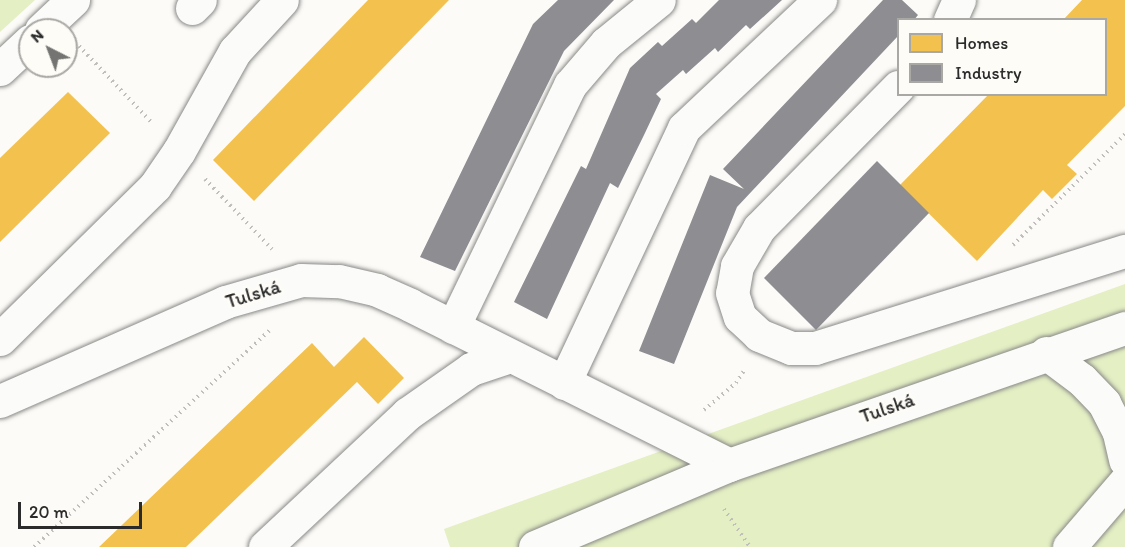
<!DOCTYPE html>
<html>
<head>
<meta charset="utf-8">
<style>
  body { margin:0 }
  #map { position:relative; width:1125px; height:547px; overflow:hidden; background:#fcfbf8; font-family:Itim,sans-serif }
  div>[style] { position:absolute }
  .green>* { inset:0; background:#e4efc4 }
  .homes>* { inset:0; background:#f2c14e }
  .industry>* { inset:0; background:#8d8d92 }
  .path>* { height:4px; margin-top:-2px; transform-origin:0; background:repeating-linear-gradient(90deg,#c0bfbc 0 1.5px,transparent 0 6px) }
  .roads { filter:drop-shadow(0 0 2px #898987) drop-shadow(0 0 2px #898987) }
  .minor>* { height:33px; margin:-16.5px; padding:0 16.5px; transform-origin:16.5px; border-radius:16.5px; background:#fbfbf9 }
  span { translate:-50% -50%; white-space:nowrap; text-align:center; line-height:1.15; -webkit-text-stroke:6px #fdfcf7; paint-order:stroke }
  .street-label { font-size:20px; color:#2b2b2b }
  .legend { position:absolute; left:897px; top:18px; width:210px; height:78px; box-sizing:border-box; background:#fdfcf7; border:2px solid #a9a8a5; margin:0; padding:8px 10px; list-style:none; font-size:18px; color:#2b2b2b }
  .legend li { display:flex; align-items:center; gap:12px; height:30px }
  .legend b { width:30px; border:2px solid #a9a8a5 }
  .north { position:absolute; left:18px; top:18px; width:60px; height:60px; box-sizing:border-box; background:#fdfcf7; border:2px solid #a9a8a5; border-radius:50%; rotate:318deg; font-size:16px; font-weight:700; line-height:24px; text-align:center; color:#2b2b2b }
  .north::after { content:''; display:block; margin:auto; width:21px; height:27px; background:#747473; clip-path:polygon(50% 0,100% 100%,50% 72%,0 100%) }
  .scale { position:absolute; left:18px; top:502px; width:124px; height:27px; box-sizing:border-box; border:3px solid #2b2b2b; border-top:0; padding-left:8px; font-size:18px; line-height:21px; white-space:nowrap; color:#2b2b2b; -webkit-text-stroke:4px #fdfcf7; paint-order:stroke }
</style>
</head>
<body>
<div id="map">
  <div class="green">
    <div style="clip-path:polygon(0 0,35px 0,0 32px)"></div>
    <div style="clip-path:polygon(1125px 284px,1125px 547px,450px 547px,444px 529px)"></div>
  </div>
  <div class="homes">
    <div style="clip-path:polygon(368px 0,449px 0,254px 201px,213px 160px)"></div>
    <div style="clip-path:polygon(1082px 0,1125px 0,1125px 106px,1067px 165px,1077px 174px,1052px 199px,1043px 190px,977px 261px,900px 185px,989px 94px,1106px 94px,1106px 20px,1063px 20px)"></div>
    <div style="clip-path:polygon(68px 92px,110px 133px,0 242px,0 158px)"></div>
    <div style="clip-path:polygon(364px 337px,404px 378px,378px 404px,357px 382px,186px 547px,99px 547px,312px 343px,334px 367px)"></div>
  </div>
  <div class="industry">
    <div style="clip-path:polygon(558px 0,614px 0,564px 51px,455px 271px,420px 257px,533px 24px)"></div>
    <div style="clip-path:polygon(719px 0,782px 0,750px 29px,746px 25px,718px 52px,715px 48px,686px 74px,683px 70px,656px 94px,661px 99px,644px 135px,618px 188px,610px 183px,547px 319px,514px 302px,581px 166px,586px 169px,630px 68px,658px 42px,662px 46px,692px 19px,696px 23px)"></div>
    <div style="clip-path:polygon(883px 0,902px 0,918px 15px,914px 20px,898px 20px,898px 36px,737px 207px,674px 364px,639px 351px,710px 175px,744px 189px,723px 169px)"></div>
    <div style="clip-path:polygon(877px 161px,929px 213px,816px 330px,764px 278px)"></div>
  </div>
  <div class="path">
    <div style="left:79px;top:46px;width:106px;rotate:46.5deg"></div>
    <div style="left:205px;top:179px;width:97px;rotate:46.3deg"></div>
    <div style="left:1013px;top:245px;width:158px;rotate:-44.7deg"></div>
    <div style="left:704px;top:410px;width:42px;rotate:-40.2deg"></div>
    <div style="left:736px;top:383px;width:17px;rotate:-57deg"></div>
    <div style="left:724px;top:509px;width:46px;rotate:55.6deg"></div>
    <div style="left:34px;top:547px;width:321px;rotate:-42.6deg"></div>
  </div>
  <div class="roads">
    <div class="minor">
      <div style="left:192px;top:8px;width:11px;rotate:-45deg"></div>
      <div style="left:950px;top:20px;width:22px;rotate:-66deg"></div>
      <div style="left:41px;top:30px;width:44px;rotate:-43.2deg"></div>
      <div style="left:0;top:69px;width:41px;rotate:-43deg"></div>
      <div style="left:898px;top:87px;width:198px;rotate:134.6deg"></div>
      <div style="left:759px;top:228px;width:44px;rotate:120.1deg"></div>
      <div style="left:737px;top:266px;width:27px;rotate:100deg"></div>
      <div style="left:732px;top:293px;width:25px;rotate:72deg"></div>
      <div style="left:740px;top:317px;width:26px;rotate:43deg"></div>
      <div style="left:759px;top:335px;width:35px;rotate:22deg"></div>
      <div style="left:791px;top:348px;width:24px"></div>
      <div style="left:815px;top:348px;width:325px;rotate:-17.4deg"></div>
      <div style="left:453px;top:327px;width:269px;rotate:-64.2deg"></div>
      <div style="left:570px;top:85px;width:55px;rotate:-49.4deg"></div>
      <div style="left:606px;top:43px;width:68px;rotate:-39.1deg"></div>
      <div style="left:0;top:339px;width:218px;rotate:-44.6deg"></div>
      <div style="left:155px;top:186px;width:42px;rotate:-55.6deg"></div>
      <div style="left:179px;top:151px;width:115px;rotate:-60.8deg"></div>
      <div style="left:235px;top:51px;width:69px;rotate:-47.3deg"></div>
      <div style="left:1046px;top:353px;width:45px;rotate:36.9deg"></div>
      <div style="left:1082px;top:380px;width:32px;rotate:46deg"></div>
      <div style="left:1104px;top:403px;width:34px;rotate:63deg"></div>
      <div style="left:1119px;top:433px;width:28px;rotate:77deg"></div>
      <div style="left:564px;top:383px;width:282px;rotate:-64.8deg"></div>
      <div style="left:684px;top:128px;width:187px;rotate:-43.3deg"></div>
      <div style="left:0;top:401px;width:246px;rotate:-23.7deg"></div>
      <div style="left:225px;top:302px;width:79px;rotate:-16.1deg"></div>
      <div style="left:301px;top:280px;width:38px;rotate:2deg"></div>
      <div style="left:339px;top:281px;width:39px;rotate:13deg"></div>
      <div style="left:377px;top:290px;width:36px;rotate:24deg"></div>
      <div style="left:410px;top:305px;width:357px;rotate:26.6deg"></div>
      <div style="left:265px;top:547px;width:195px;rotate:-43.1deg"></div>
      <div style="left:407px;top:414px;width:78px;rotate:-35.1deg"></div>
      <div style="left:471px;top:369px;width:41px;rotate:-18.4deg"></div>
      <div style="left:535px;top:547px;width:211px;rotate:-22.9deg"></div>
      <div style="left:729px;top:465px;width:419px;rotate:-19.1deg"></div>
      <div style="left:1069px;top:547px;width:86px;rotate:-49.3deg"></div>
    </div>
  </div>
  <div class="street-label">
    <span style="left:253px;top:294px;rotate:-17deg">Tulská</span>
    <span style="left:887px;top:408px;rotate:-19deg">Tulská</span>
  </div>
  <ul class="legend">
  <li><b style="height:16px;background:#f2c14e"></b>Homes</li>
  <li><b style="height:16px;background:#8d8d92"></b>Industry</li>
  </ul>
  <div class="north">N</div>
  <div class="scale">20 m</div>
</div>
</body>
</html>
